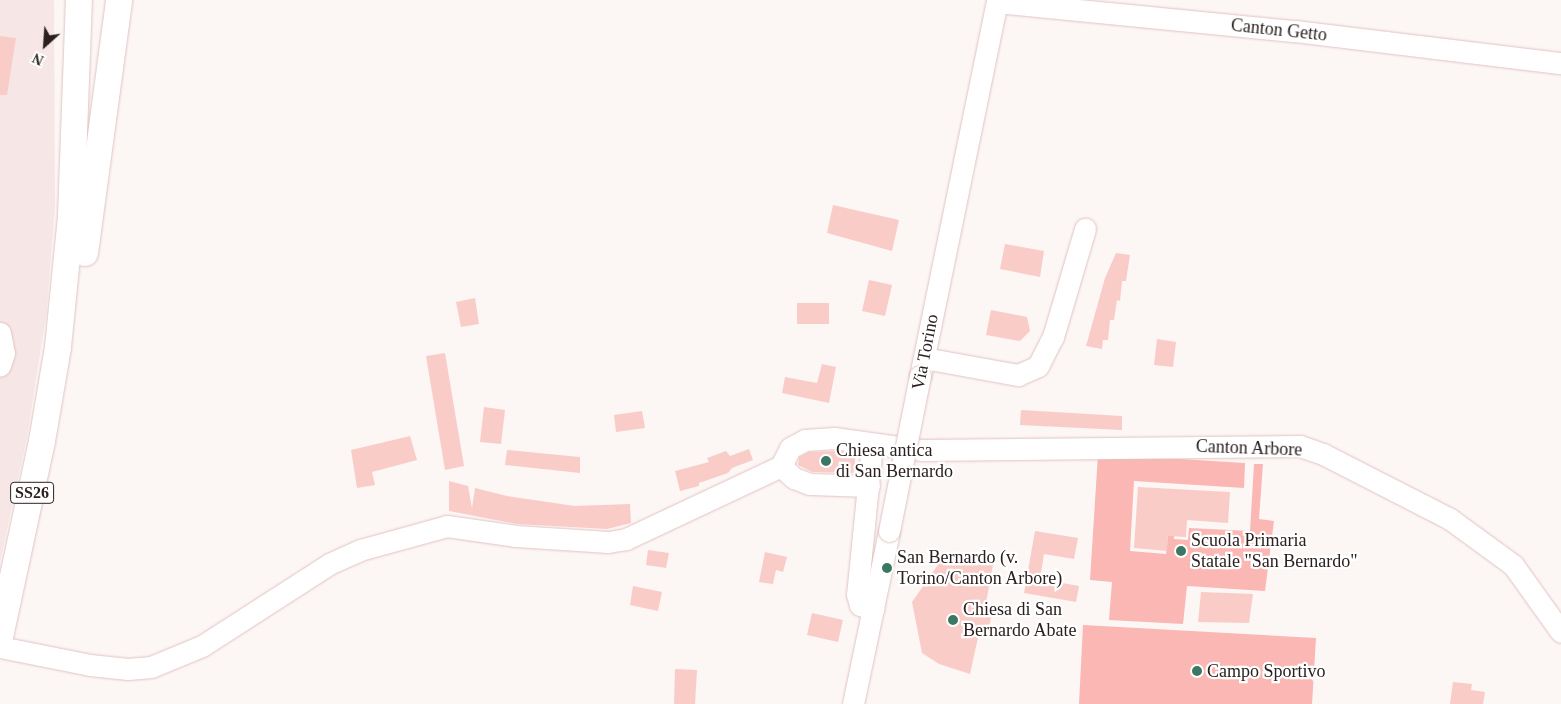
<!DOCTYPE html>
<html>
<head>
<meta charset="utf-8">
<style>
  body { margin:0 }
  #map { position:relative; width:1561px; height:704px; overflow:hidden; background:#fcf6f5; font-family:"Times New Roman",serif }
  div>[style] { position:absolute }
  .built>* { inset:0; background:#f6e6e5 }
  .green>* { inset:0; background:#fbb7b3 }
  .building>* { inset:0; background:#faccc8 }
  .roads { filter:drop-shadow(0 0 1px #e1c3c1) drop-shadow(0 0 1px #e1c3c1) }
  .minor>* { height:21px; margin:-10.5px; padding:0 10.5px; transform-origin:10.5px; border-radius:10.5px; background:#fff }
  .major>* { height:26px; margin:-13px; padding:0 13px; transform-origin:13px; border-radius:13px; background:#fff }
  .bridges { filter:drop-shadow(0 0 1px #e1c3c1) drop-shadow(0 0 1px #e1c3c1) }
  .minor-bridge>* { height:21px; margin:-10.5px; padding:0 10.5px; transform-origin:10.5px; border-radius:10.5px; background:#fff }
  .dots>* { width:14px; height:14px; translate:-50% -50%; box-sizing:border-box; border:2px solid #fff; border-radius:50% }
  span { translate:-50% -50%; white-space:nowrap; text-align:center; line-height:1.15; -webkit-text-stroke:4.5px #fff; paint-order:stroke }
  .shield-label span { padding:1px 4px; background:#fff; border:1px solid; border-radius:4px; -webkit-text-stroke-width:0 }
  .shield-label { font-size:16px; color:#2b201f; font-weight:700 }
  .street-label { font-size:18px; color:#2b201f }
  .poi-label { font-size:18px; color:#2b201f }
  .left { translate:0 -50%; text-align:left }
  .north { position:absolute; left:20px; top:20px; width:50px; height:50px; -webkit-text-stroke:4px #fff; paint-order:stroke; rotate:206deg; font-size:14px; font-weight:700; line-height:20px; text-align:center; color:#2b201f }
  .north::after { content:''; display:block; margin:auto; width:18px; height:22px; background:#2b201f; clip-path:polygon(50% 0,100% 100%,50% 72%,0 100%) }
</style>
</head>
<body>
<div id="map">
  <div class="built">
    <div style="clip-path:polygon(0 0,54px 0,55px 208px,46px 316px,27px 437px,0 562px)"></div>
  </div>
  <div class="green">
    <div style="clip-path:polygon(1098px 454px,1245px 463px,1244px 488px,1134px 481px,1130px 551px,1166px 554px,1169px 524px,1175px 524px,1174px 539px,1188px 540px,1189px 528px,1250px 531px,1254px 464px,1263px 464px,1259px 519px,1274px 521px,1265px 591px,1187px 586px,1183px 624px,1109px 620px,1112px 582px,1090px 580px)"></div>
    <div style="clip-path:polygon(1083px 625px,1316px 638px,1312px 704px,1079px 704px)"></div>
  </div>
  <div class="building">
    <div style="clip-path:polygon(0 36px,16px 38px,7px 95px,0 95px)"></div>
    <div style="clip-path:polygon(833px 205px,899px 220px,892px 251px,827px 233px)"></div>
    <div style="clip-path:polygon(1005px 244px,1044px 251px,1040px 277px,1000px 269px)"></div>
    <div style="clip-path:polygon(1116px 253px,1130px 255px,1126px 281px,1122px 281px,1120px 301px,1117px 300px,1114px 320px,1110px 320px,1108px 340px,1103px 340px,1102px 349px,1086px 346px,1105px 278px)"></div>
    <div style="clip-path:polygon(869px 280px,892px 285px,885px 316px,862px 311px)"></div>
    <div style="clip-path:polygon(475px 298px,479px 324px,461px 327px,456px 302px)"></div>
    <div style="clip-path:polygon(797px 303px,829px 303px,829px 324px,797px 324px)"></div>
    <div style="clip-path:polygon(991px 310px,1027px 317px,1030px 331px,1020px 341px,986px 335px)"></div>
    <div style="clip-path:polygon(1157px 339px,1176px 342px,1173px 367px,1154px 365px)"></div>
    <div style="clip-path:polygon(445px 353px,464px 466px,445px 470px,426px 356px)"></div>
    <div style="clip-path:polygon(822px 364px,836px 367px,829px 403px,782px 393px,785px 377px,817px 383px)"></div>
    <div style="clip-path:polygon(484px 407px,505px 410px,501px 444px,480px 442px)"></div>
    <div style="clip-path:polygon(1021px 410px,1122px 416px,1122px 430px,1020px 425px)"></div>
    <div style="clip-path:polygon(642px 411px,645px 428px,616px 432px,614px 415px)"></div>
    <div style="clip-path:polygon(410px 436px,417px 460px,372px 472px,375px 485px,357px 488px,351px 450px)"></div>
    <div style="clip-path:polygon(749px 449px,753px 460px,732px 468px,728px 473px,699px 483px,699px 486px,680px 491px,675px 471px,709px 462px,707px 458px,726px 451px,730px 456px)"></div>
    <div style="clip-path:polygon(507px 450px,580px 457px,580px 473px,505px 465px)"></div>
    <div style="clip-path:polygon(834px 451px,855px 453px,855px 473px,812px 472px,798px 465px,799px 457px,809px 452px)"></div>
    <div style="clip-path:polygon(449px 481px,468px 486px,472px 508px,475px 488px,507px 496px,575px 506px,630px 504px,631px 523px,607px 529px,517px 524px,449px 511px)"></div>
    <div style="clip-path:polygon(1138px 487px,1230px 492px,1228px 523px,1187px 520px,1186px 537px,1168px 536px,1167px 551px,1134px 548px)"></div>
    <div style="clip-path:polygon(1035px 531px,1078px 538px,1074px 559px,1044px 554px,1040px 579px,1079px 586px,1076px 602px,1024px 593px)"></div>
    <div style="clip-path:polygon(648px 550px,669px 553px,666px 568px,646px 565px)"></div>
    <div style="clip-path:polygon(765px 552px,787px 557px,783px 572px,776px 570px,773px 584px,759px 582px)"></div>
    <div style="clip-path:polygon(962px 556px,994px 559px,986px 603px,992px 612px,989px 628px,979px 633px,970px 674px,939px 664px,922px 653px,912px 602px,942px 559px)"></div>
    <div style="clip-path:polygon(633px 586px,662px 592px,658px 611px,630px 605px)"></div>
    <div style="clip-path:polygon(1201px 592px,1253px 594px,1249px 623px,1198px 622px)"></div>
    <div style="clip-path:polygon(812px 613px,843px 620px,838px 642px,807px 635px)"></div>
    <div style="clip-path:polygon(675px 669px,697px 670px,695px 704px,674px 704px)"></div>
    <div style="clip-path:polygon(1453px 682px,1472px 684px,1471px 690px,1485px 692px,1483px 704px,1450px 704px)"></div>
  </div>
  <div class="roads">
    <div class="minor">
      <div style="left:997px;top:2px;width:299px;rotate:5.6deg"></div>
      <div style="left:1295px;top:31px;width:268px;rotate:6.9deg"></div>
      <div style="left:0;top:333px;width:20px;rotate:79deg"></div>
      <div style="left:4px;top:353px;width:13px;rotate:108deg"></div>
      <div style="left:924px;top:358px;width:96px;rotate:10.3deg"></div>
      <div style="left:1018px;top:375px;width:22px;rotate:-24deg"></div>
      <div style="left:1038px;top:366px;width:33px;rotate:-63deg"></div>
      <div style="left:1053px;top:337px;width:113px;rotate:-73.5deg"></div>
      <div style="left:920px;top:376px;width:384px;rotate:-78.4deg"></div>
      <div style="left:872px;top:445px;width:150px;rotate:95.7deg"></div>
      <div style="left:857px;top:594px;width:11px;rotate:75deg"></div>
      <div style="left:860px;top:605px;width:14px;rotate:17deg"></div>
      <div style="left:781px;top:466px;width:20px;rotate:-63deg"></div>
      <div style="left:790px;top:448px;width:17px;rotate:-28deg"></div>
      <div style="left:805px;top:440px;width:29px;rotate:-4deg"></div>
      <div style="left:834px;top:438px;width:89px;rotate:7.8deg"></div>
      <div style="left:922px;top:450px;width:378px;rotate:-0.6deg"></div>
      <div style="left:1300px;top:446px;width:24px;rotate:19deg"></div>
      <div style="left:1323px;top:454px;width:143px;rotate:27.1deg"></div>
      <div style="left:1450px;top:519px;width:78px;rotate:36.1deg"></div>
      <div style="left:1513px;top:565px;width:82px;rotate:54.4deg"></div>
      <div style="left:781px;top:466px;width:18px;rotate:43deg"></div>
      <div style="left:794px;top:478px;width:17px;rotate:21deg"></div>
      <div style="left:810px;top:484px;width:59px;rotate:1.9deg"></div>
      <div style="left:0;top:647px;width:92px;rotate:11.3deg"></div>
      <div style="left:90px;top:665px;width:38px;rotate:6deg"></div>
      <div style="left:128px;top:669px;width:23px;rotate:-5deg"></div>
      <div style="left:151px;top:667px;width:55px;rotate:-22.4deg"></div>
      <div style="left:202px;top:646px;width:151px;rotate:-32.8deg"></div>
      <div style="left:329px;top:564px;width:34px;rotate:-24deg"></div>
      <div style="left:360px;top:550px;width:90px;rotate:-15.4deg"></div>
      <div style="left:447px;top:526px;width:70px;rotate:8.2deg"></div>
      <div style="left:516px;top:536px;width:92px;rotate:3.7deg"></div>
      <div style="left:608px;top:542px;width:18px;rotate:-9deg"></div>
      <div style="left:626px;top:539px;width:171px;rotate:-25.2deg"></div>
      <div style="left:853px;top:704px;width:177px;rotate:-78.2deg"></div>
    </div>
    <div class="major">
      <div style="left:85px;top:253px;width:255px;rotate:-82.3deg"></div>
      <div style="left:0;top:637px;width:200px;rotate:-77.9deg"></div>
      <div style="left:42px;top:441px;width:95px;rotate:-80.3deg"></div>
      <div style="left:58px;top:347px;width:132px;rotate:-84.3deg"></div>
      <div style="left:71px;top:216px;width:216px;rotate:-87.9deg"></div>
    </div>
  </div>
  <div class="bridges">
    <div class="minor-bridge">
      <div style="left:889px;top:531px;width:158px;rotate:-78.7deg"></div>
    </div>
  </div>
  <div class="dots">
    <div style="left:826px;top:461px;background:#3b7762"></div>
    <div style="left:1181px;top:551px;background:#3b7762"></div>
    <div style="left:887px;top:568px;background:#3b7762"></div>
    <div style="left:953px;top:620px;background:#3b7762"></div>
    <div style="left:1197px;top:671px;background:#3b7762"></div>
  </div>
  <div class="shield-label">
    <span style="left:32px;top:493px">SS26</span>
  </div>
  <div class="street-label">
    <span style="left:1279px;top:30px;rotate:6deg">Canton Getto</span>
    <span style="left:925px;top:352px;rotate:-79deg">Via Torino</span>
    <span style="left:1249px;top:448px;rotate:2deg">Canton Arbore</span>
  </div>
  <div class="poi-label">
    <span class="left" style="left:836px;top:461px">Chiesa antica<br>di San Bernardo</span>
    <span class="left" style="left:1191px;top:551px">Scuola Primaria<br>Statale "San Bernardo"</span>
    <span class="left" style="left:897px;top:568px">San Bernardo (v.<br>Torino/Canton Arbore)</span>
    <span class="left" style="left:963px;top:620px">Chiesa di San<br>Bernardo Abate</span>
    <span class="left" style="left:1207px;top:671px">Campo Sportivo</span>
  </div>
  <div class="north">N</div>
</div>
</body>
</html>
